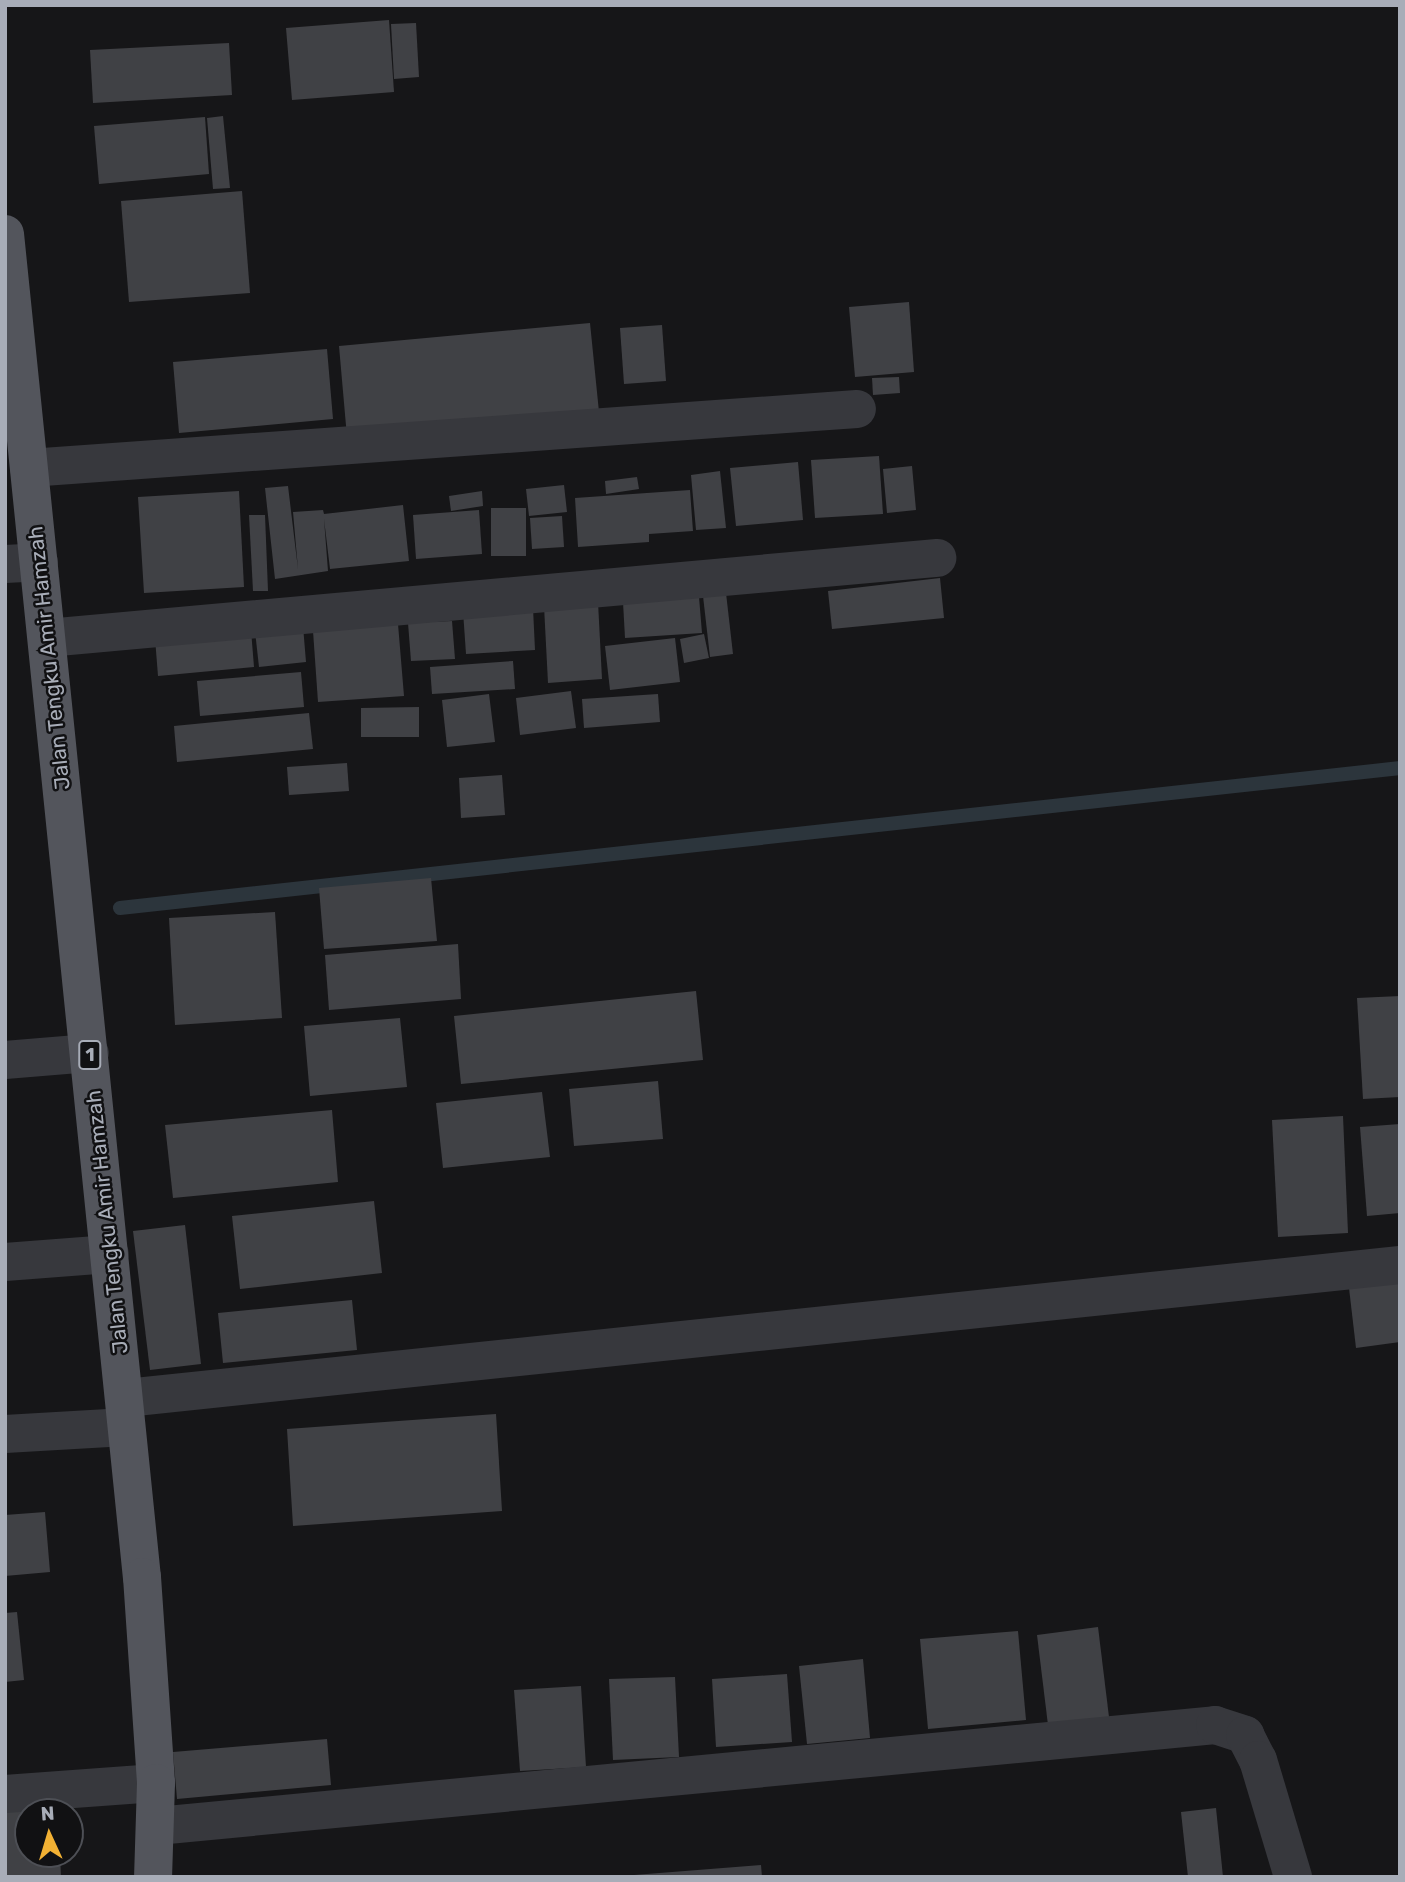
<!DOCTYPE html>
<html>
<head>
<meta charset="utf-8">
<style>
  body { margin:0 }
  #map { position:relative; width:1405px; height:1882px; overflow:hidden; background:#161618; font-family:Rubik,sans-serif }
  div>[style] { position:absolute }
  .stream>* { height:14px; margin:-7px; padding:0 7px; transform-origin:7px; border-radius:7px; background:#2c353c }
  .building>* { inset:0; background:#404145 }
  .minor>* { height:38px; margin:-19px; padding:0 19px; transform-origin:19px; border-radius:19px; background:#37383d }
  .major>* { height:38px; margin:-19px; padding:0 19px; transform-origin:19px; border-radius:19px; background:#53555c }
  span { translate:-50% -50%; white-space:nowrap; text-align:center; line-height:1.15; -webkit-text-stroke:5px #111113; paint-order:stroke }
  .shield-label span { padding:2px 5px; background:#111113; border:2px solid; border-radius:5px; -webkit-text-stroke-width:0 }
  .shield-label { font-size:19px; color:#a8adb8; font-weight:700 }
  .street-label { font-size:21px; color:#a8adb8 }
  .frame { position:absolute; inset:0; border:7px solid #a8adb8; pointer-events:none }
  .north { position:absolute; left:14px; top:1798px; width:70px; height:70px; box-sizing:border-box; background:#111113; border:2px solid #4d4f55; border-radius:50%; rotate:356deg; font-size:19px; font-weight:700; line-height:28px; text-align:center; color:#a8adb8 }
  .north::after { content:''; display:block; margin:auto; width:24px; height:32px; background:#f2b134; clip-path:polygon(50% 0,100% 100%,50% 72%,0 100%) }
</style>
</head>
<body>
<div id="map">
  <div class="stream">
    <div style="left:120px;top:908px;width:1288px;rotate:-6.24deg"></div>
  </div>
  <div class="building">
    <div style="clip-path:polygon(389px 20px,394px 92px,292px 100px,286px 28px)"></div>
    <div style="clip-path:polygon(416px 23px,419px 77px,394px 79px,391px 24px)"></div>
    <div style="clip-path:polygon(229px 43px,232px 95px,93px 103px,90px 50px)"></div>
    <div style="clip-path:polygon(223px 116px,230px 188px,213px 189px,207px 118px)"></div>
    <div style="clip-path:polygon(205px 117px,209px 174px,99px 184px,94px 126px)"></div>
    <div style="clip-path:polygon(242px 191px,250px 293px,129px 302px,121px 201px)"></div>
    <div style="clip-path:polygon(909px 302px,914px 372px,855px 377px,849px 307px)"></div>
    <div style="clip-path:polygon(590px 323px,599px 412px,347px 437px,339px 346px)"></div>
    <div style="clip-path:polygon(662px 325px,666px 381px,624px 384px,620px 328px)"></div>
    <div style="clip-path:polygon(327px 349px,333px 419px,179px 433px,173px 362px)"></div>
    <div style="clip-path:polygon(899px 377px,900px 393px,873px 395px,872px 378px)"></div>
    <div style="clip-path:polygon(879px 456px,883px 514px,815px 518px,811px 460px)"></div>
    <div style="clip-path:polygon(798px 462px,803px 520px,736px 526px,730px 468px)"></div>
    <div style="clip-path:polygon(912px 466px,916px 510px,887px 513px,883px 469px)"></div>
    <div style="clip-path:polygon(720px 471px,726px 528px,696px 530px,691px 475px)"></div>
    <div style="clip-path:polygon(637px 477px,639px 489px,606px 494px,605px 481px)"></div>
    <div style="clip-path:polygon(564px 485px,567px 512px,529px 516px,526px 489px)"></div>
    <div style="clip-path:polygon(288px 486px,298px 569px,293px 512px,323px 510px,324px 514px,403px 505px,409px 561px,330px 569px,324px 519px,328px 571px,275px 579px,265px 488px)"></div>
    <div style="clip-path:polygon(690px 490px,693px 531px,649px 534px,649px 542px,578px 547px,575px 498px)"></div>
    <div style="clip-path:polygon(239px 491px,244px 587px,144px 593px,138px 497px)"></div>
    <div style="clip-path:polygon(482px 491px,483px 506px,451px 511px,449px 496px)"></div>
    <div style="clip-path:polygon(491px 508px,526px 508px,526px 556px,491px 556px)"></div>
    <div style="clip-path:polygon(479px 510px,482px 554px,416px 559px,413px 515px)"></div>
    <div style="clip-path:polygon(249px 515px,265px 515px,268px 591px,253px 591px)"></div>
    <div style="clip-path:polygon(562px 516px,564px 547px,532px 549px,530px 518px)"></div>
    <div style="clip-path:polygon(940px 578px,944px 618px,832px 629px,828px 591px)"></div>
    <div style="clip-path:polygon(726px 593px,733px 654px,710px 657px,703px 596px)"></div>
    <div style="clip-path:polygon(699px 597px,702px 633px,625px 638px,623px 602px)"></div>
    <div style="clip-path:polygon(598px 602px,602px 679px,548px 683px,544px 606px)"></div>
    <div style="clip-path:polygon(533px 608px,535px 650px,466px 654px,463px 611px)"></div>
    <div style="clip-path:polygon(452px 621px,455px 659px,411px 661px,408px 623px)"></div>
    <div style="clip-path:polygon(398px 624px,404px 696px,318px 702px,313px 631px)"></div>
    <div style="clip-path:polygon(303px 626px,306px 662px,259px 667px,255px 631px)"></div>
    <div style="clip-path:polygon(251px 630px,254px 667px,158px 676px,155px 638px)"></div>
    <div style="clip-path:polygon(704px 634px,709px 658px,684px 663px,680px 639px)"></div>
    <div style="clip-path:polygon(675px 638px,680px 682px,610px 690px,605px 646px)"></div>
    <div style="clip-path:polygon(513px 661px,515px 689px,432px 694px,430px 667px)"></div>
    <div style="clip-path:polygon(301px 672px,304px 707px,200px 716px,197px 681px)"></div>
    <div style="clip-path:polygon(571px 691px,576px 728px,520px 735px,516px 698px)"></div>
    <div style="clip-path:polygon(489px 694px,495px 742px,447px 747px,442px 700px)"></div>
    <div style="clip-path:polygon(658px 694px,660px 722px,584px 728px,582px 699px)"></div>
    <div style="clip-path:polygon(419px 707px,419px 737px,361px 737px,361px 708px)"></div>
    <div style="clip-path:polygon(309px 713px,313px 749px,177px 762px,174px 726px)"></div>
    <div style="clip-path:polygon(347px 763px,349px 791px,289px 795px,287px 767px)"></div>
    <div style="clip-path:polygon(502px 775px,505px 815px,461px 818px,459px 778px)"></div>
    <div style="clip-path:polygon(431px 878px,437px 941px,324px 949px,319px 888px)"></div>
    <div style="clip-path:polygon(275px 912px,282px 1018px,175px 1025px,169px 918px)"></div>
    <div style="clip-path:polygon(458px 944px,461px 999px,329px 1010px,325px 955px)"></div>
    <div style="clip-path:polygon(696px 991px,703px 1060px,461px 1084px,454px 1016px)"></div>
    <div style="clip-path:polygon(1400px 996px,1400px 1097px,1363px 1099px,1357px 998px)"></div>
    <div style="clip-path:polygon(400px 1018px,407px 1087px,310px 1096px,304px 1026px)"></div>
    <div style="clip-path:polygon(658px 1081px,663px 1139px,574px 1146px,569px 1089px)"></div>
    <div style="clip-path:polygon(542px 1092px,550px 1157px,443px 1168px,436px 1103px)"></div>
    <div style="clip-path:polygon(332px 1110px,338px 1182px,173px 1198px,165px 1125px)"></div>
    <div style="clip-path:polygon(1343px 1116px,1348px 1233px,1278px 1237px,1272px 1120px)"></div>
    <div style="clip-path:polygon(1400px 1124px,1400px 1213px,1367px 1216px,1360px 1127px)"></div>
    <div style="clip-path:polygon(374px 1201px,382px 1273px,240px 1289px,232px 1216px)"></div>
    <div style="clip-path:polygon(185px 1225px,201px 1364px,150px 1370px,133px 1231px)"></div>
    <div style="clip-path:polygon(1400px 1281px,1400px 1342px,1356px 1348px,1349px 1288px)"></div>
    <div style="clip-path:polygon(352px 1300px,357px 1350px,223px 1363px,218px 1313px)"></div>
    <div style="clip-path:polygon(496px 1414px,502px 1511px,293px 1526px,287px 1429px)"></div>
    <div style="clip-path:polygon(45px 1512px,50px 1572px,5px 1576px,5px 1515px)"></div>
    <div style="clip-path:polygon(17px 1612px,24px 1680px,5px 1682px,5px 1613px)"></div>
    <div style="clip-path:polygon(1098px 1627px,1109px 1717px,1048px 1725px,1037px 1635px)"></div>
    <div style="clip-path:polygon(1018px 1631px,1026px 1720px,928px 1729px,920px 1639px)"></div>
    <div style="clip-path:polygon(863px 1659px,870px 1738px,807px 1744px,799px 1666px)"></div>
    <div style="clip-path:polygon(787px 1674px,792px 1742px,716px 1747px,712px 1679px)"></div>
    <div style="clip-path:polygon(675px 1677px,679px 1757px,613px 1760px,609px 1679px)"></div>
    <div style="clip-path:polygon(581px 1686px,586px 1767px,520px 1771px,514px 1690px)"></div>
    <div style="clip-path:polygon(327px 1739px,331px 1785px,177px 1799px,173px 1752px)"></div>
    <div style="clip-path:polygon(1216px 1808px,1223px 1877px,1188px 1877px,1181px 1812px)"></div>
    <div style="clip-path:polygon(28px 1810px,28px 1854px,60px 1854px,61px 1877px,5px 1877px,5px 1811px)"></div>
    <div style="clip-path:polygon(761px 1865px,762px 1877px,634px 1877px,634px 1875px)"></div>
  </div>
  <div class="minor">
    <div style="left:29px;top:468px;width:830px;rotate:-4.08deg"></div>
    <div style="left:5px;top:564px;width:34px;rotate:-3deg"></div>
    <div style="left:47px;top:638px;width:894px;rotate:-5.14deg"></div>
    <div style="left:5px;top:1060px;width:85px;rotate:-4.7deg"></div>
    <div style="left:5px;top:1262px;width:105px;rotate:-4.4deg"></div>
    <div style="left:126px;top:1398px;width:1281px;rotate:-5.96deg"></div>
    <div style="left:5px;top:1434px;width:121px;rotate:-3.3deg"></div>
    <div style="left:5px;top:1794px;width:151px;rotate:-4.2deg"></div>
    <div style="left:157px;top:1826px;width:1063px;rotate:-5.45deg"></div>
    <div style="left:1215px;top:1725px;width:32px;rotate:18deg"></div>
    <div style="left:1245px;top:1735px;width:28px;rotate:63deg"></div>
    <div style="left:1258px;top:1760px;width:122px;rotate:73.3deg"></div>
  </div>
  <div class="major">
    <div style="left:5px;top:234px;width:1350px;rotate:84.18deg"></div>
    <div style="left:142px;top:1577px;width:206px;rotate:86.1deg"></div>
    <div style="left:156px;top:1783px;width:94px;rotate:91.8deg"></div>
  </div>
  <div class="shield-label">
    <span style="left:90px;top:1055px">1</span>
  </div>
  <div class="street-label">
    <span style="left:49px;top:658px;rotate:-96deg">Jalan Tengku Amir Hamzah</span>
    <span style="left:107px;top:1222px;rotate:-96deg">Jalan Tengku Amir Hamzah</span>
  </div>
  <div class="frame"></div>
  <div class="north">N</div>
</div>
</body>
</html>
